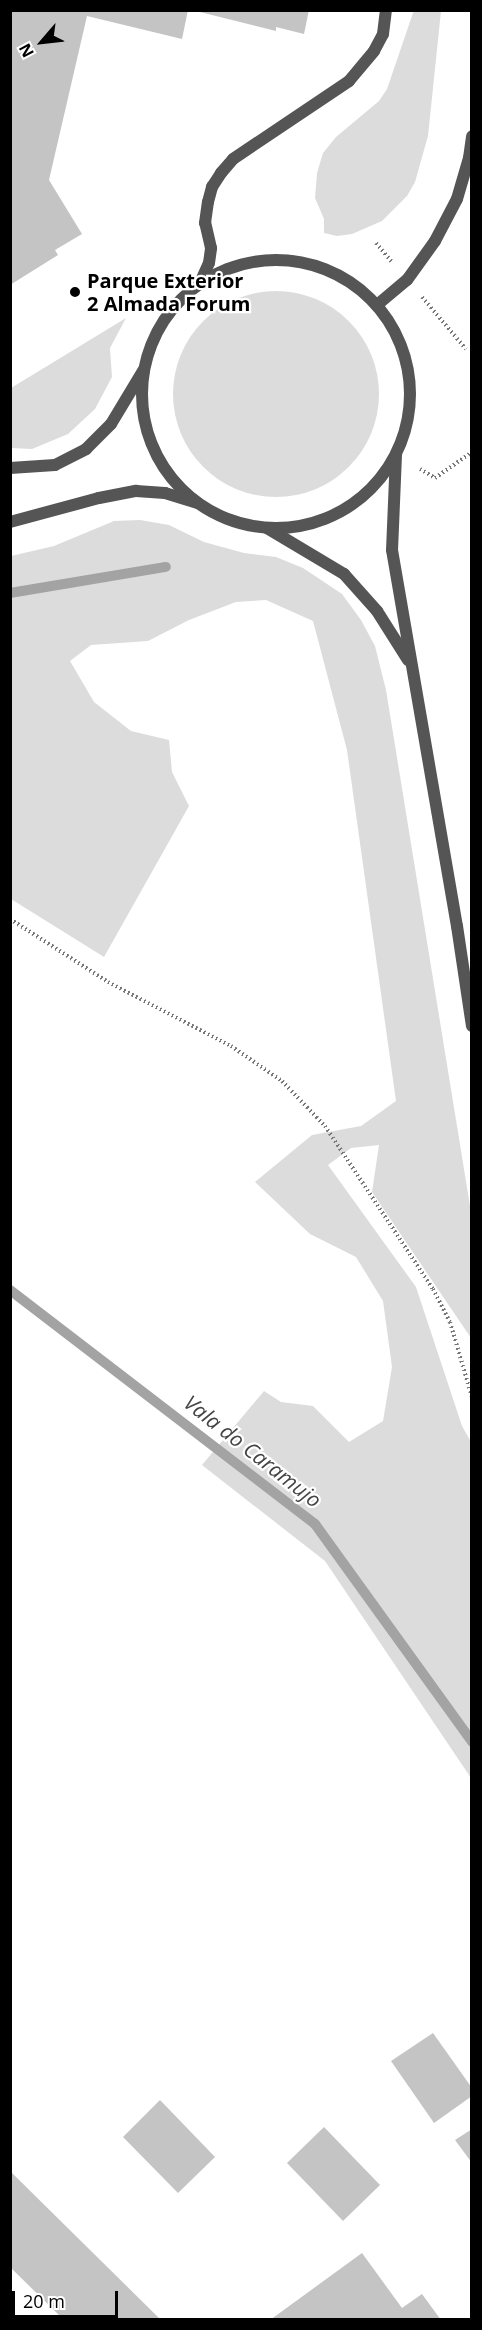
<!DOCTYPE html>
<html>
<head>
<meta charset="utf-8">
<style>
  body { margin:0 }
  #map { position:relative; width:482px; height:2330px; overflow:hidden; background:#fff; font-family:"Open Sans",sans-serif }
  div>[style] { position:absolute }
  .green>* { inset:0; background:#dcdcdc }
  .round { border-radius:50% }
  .stream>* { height:10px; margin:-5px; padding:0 5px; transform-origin:5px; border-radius:5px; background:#a3a3a3 }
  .building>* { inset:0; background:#c4c4c4 }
  .path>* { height:4px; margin-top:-2px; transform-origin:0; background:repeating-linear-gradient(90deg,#777 0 1.5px,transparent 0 4.5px) }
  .service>* { height:12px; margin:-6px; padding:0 6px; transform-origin:6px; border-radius:6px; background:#555 }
  .minor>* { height:12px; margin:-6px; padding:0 6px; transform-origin:6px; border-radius:6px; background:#555 }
  .tertiary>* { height:12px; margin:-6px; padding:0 6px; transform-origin:6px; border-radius:6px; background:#555 }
  .tertiary>.ring { margin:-6px; padding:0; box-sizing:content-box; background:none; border:12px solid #555; border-radius:50% }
  .dots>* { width:16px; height:16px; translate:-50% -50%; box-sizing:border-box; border:3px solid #fff; border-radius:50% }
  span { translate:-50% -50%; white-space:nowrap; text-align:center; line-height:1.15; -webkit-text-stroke:4.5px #fff; paint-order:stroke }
  .poi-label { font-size:20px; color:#000; font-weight:700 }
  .left { translate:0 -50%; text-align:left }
  .water-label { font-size:21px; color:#444; font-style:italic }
  .frame { position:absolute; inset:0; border:12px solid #000; pointer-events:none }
  .north { position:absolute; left:12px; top:12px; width:60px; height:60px; -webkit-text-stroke:4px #fff; paint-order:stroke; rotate:242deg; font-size:16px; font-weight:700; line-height:24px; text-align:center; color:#000 }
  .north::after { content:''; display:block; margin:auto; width:21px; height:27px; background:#000; clip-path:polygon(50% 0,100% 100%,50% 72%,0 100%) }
  .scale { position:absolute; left:12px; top:2291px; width:106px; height:27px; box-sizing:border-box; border:3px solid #000; border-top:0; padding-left:8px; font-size:18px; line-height:21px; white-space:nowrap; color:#000; -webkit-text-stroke:4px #fff; paint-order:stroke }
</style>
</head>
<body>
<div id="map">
  <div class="green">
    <div style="clip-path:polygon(414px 10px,441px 11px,428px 136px,415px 182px,407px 196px,382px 221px,352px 234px,337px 236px,324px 233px,324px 219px,315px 198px,317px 173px,323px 153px,336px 137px,379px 101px,387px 89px)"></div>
    <div class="round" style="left:173px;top:291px;width:206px;height:206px"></div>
    <div style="clip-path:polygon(126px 318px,110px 348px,112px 377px,95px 409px,68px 434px,32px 449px,11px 448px,11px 388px)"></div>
    <div style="clip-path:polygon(140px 520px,169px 525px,204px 542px,244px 553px,276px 557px,303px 568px,342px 594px,361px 620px,375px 646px,386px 690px,471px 1212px,471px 1338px,372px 1192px,379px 1145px,351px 1148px,328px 1165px,416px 1287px,462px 1426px,471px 1442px,471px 1778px,325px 1561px,202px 1465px,264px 1391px,281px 1402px,313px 1406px,349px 1442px,383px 1421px,392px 1367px,383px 1301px,356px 1257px,310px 1234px,255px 1182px,312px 1135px,361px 1126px,396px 1101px,347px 750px,313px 621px,266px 600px,236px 602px,189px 620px,148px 641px,91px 645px,70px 661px,94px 702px,131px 731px,169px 740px,172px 772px,189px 806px,104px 957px,11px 899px,11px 556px,54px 546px,114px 521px)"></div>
  </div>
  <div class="stream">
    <div style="left:10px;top:593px;width:158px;rotate:-9.5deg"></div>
    <div style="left:10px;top:1290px;width:384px;rotate:37.5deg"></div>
    <div style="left:315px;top:1524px;width:269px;rotate:54.2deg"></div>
  </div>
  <div class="building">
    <div style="clip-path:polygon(10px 10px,188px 10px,182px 39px,87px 16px,49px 180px,82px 234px,55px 250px,58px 255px,10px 285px)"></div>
    <div style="clip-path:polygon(192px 10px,309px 10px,304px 34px,276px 27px,276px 31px)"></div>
    <div style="clip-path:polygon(433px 2033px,472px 2088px,472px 2096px,434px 2123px,391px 2061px)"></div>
    <div style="clip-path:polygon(160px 2100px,215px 2157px,178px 2193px,123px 2137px)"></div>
    <div style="clip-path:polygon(324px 2127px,380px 2185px,343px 2221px,287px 2163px)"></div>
    <div style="clip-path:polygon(472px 2129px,472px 2163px,455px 2140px)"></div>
    <div style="clip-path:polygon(10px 2171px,161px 2320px,64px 2320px,10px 2267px)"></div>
    <div style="clip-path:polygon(362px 2253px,402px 2308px,422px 2294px,441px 2320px,270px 2320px)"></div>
  </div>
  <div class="path">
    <div style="left:376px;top:243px;width:25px;rotate:50deg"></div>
    <div style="left:422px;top:297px;width:68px;rotate:49.8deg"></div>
    <div style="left:420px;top:469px;width:17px;rotate:31deg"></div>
    <div style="left:435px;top:478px;width:45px;rotate:-35.1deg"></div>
    <div style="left:10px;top:919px;width:117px;rotate:32.7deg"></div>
    <div style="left:108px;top:982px;width:139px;rotate:27.5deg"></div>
    <div style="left:231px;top:1046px;width:62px;rotate:34.5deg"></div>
    <div style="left:282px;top:1081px;width:62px;rotate:46.3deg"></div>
    <div style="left:325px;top:1126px;width:196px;rotate:56.5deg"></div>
    <div style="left:433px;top:1289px;width:37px;rotate:63deg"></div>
    <div style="left:450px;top:1322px;width:78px;rotate:73.7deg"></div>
  </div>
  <div class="service">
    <div style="left:200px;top:283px;width:22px;rotate:-66deg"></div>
    <div style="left:209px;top:263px;width:15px;rotate:-82deg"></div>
    <div style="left:211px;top:248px;width:26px;rotate:-103deg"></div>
    <div style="left:205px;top:223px;width:21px;rotate:-82deg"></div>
    <div style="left:208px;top:202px;width:16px;rotate:-75deg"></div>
    <div style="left:212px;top:187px;width:17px;rotate:-57deg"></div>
    <div style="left:221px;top:173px;width:18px;rotate:-49deg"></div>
    <div style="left:233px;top:159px;width:140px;rotate:-33.9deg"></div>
    <div style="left:349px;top:81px;width:39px;rotate:-50deg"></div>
    <div style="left:374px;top:51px;width:19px;rotate:-62deg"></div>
    <div style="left:383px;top:34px;width:24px;rotate:-83deg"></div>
    <div style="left:10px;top:468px;width:45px;rotate:-3.8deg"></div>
    <div style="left:55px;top:465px;width:35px;rotate:-27deg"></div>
    <div style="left:86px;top:449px;width:35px;rotate:-45deg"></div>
    <div style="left:111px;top:424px;width:62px;rotate:-58.9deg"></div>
  </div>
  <div class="minor">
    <div style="left:10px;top:522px;width:92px;rotate:-15.1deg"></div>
    <div style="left:99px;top:498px;width:38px;rotate:-11deg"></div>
    <div style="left:136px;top:491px;width:29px;rotate:4deg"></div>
    <div style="left:165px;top:493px;width:34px;rotate:17deg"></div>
  </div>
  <div class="tertiary">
    <div class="ring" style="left:142px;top:260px;width:256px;height:256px"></div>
    <div style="left:377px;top:305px;width:39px;rotate:-40deg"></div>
    <div style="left:407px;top:280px;width:48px;rotate:-54.3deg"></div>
    <div style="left:435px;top:241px;width:47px;rotate:-62.4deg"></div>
    <div style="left:457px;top:199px;width:43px;rotate:-73.7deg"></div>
    <div style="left:469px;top:158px;width:22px;rotate:-82deg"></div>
    <div style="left:396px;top:455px;width:95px;rotate:92.4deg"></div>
    <div style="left:392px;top:550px;width:382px;rotate:80.2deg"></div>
    <div style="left:457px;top:926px;width:101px;rotate:81.5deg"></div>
    <div style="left:267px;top:528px;width:90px;rotate:30.9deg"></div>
    <div style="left:344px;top:574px;width:50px;rotate:48.3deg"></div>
    <div style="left:377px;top:611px;width:58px;rotate:57.7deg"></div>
  </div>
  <div class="dots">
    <div style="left:75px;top:292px;background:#000"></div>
  </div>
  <div class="poi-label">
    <span class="left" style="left:87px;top:292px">Parque Exterior<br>2 Almada Forum</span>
  </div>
  <div class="water-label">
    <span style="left:253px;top:1451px;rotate:38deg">Vala do Caramujo</span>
  </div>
  <div class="frame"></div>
  <div class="north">N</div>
  <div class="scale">20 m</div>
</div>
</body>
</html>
